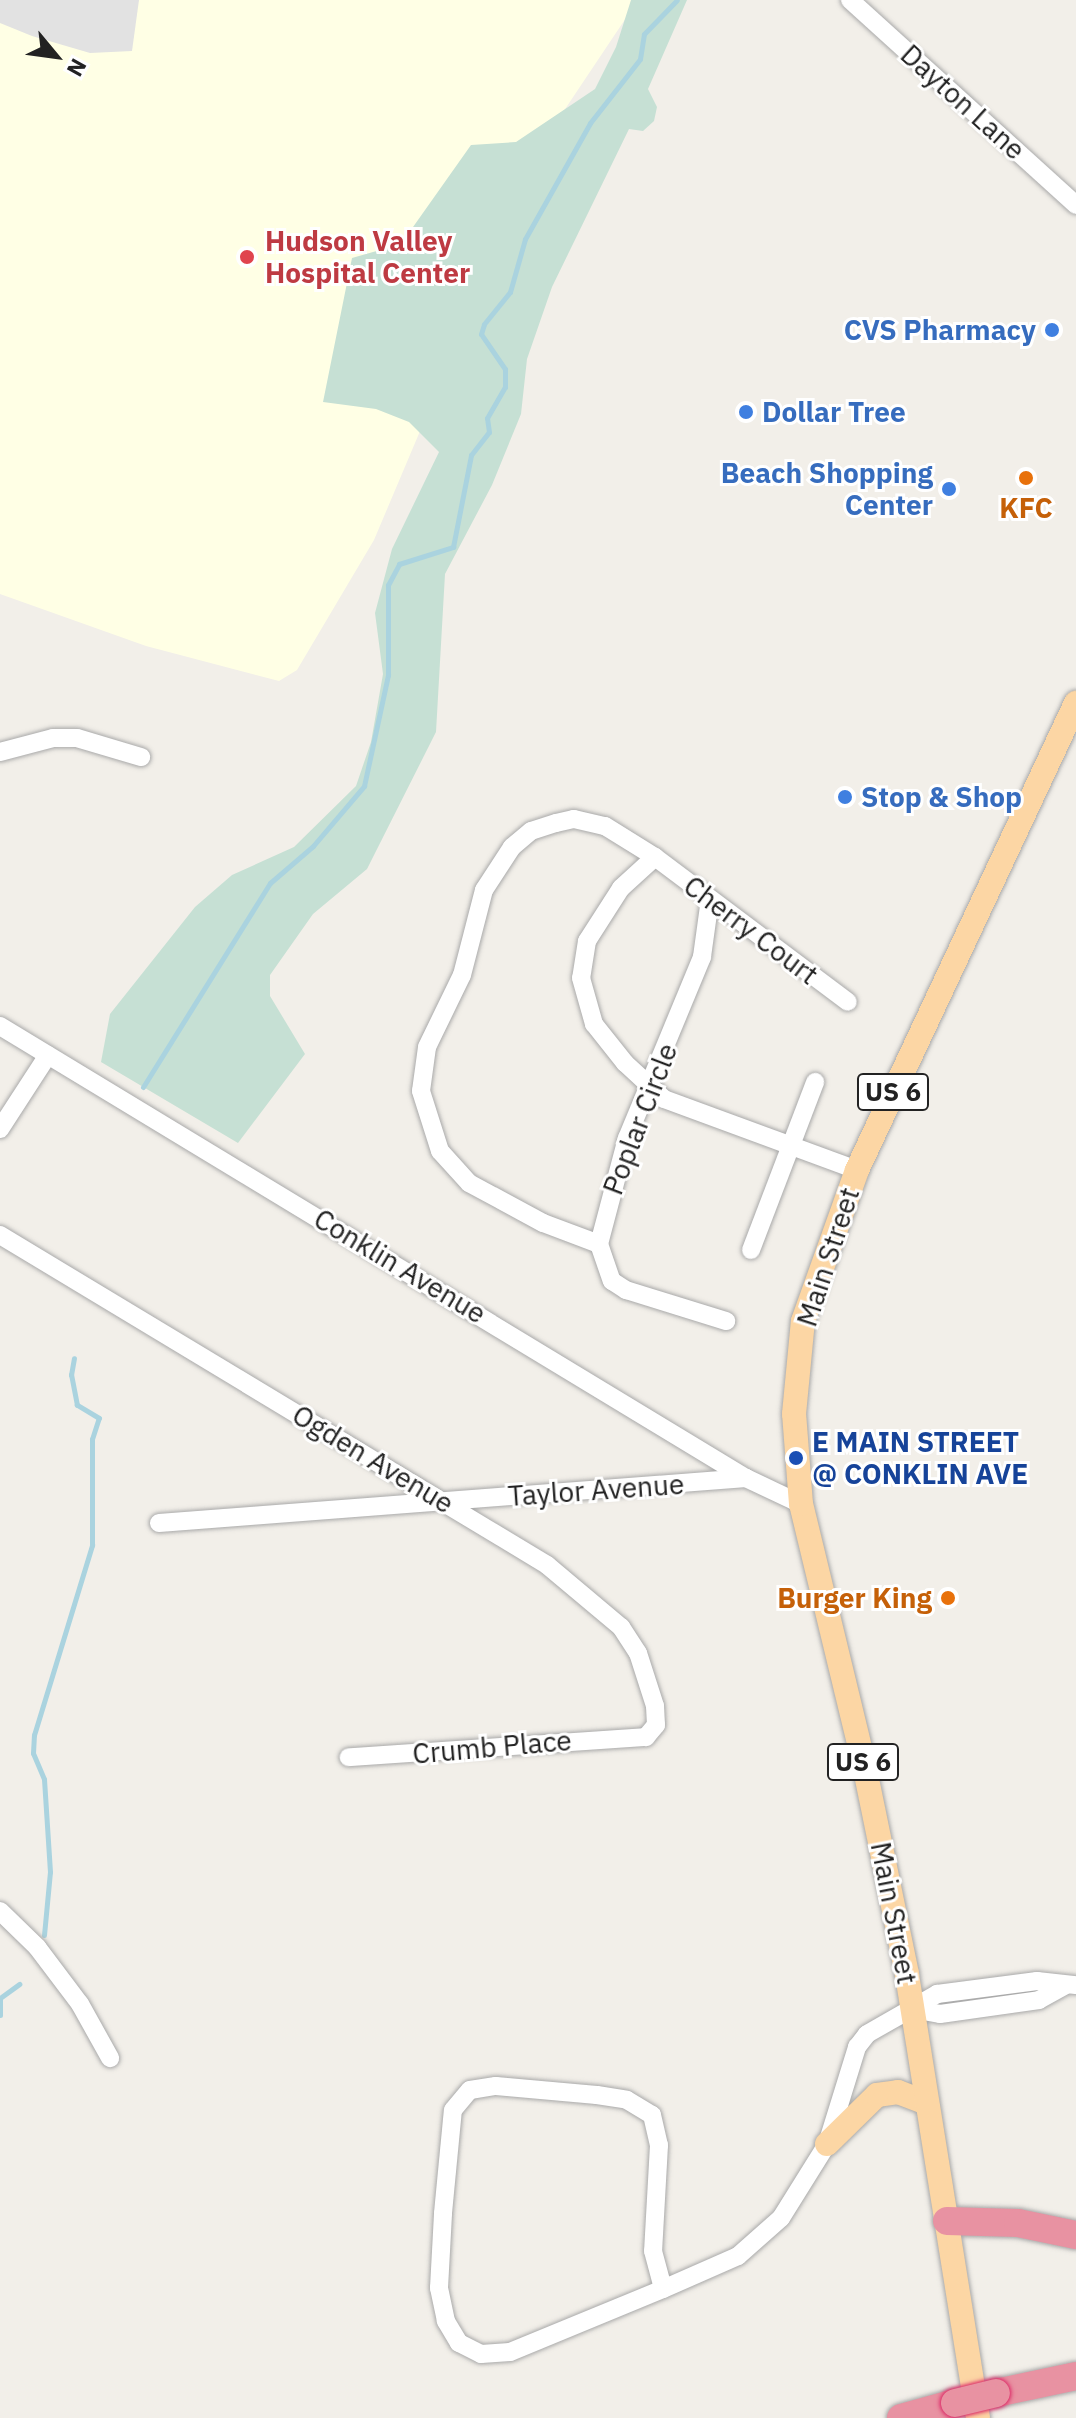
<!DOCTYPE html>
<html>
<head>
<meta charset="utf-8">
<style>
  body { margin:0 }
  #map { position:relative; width:1076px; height:2418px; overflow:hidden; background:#f2efe9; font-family:"IBM Plex Sans",sans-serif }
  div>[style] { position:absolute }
  .education>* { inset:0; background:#ffffe5 }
  .wetland>* { inset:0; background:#c6e0d4 }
  .parking>* { inset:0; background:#e2e2e2 }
  .stream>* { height:5px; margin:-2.5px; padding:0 2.5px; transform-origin:2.5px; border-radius:2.5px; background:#aad3df }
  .roads { filter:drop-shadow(0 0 2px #a9a9a9) drop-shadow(0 0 2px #a9a9a9) }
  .minor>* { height:18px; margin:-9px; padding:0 9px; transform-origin:9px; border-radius:9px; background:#fff }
  .major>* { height:24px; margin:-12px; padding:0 12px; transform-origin:12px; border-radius:12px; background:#fcd6a4 }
  .highway>* { height:28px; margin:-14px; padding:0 14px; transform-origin:14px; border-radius:14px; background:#e892a2 }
  .bridges { filter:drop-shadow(0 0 2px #dc2a67) drop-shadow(0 0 2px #dc2a67) }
  .highway-bridge>* { height:28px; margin:-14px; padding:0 14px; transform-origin:14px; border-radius:14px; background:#e892a2 }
  .dots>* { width:22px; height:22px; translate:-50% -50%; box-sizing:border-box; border:4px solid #fff; border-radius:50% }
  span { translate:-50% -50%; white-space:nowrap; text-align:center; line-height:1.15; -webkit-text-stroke:6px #fff; paint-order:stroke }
  .shield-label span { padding:2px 6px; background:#fff; border:2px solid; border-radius:6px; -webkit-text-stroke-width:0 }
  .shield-label { font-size:26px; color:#222; font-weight:700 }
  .street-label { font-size:28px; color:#222 }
  .health-label { font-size:28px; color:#be3a42; font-weight:700 }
  .left { translate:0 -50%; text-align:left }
  .shop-label { font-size:28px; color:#366cbe; font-weight:700 }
  .right { translate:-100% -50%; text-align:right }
  .food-label { font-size:28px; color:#c56008; font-weight:700 }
  .transit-label { font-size:28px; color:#164399; font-weight:700 }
  .north { position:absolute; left:16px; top:16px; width:80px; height:80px; -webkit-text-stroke:6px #fff; paint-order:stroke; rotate:119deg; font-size:22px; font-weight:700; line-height:32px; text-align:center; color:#222 }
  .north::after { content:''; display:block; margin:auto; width:28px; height:36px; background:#222; clip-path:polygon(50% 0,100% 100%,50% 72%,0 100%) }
</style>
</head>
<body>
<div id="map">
  <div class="education">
    <div style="clip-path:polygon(0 0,638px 0,541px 145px,374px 540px,297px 670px,279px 681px,146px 646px,0 594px)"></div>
  </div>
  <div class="wetland">
    <div style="clip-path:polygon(631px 0,687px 0,648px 89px,657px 107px,654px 121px,643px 131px,629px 129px,552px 287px,527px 359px,521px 414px,492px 485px,445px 574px,436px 732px,367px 869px,313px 914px,270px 975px,270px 996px,305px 1054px,238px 1143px,101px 1062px,110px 1014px,195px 907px,232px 875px,294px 847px,356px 786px,371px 742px,383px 674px,375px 613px,392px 549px,439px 452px,409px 422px,376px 409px,323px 402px,352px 258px,401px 244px,471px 145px,516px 142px,595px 89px,616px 47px)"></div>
  </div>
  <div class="parking">
    <div style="clip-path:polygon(0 0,139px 0,132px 51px,90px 53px,32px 36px,0 23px)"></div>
  </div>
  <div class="stream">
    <div style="left:143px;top:1087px;width:240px;rotate:-58.1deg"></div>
    <div style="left:270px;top:883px;width:57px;rotate:-40.7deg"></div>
    <div style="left:313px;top:846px;width:79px;rotate:-49.6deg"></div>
    <div style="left:364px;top:786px;width:114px;rotate:-77.8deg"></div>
    <div style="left:388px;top:675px;width:90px;rotate:-90deg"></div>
    <div style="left:388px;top:585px;width:24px;rotate:-62deg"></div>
    <div style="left:399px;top:564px;width:57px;rotate:-17.5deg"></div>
    <div style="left:453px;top:547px;width:94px;rotate:-78.9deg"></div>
    <div style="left:471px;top:455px;width:29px;rotate:-52deg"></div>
    <div style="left:489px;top:432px;width:14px;rotate:-98deg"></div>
    <div style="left:487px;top:418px;width:36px;rotate:-60deg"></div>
    <div style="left:505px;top:387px;width:18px;rotate:-90deg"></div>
    <div style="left:505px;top:369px;width:42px;rotate:-124.4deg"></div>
    <div style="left:481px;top:334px;width:10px;rotate:-73deg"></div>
    <div style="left:484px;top:324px;width:41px;rotate:-50.9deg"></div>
    <div style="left:510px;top:292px;width:55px;rotate:-74.2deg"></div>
    <div style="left:525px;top:239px;width:133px;rotate:-60.7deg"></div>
    <div style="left:590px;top:123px;width:81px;rotate:-52deg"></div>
    <div style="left:640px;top:59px;width:25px;rotate:-81deg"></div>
    <div style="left:644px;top:34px;width:47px;rotate:-45.9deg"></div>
    <div style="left:44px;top:1935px;width:63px;rotate:-84.6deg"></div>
    <div style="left:50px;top:1872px;width:93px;rotate:-93.7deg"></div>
    <div style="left:44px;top:1779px;width:28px;rotate:-113deg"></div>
    <div style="left:33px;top:1753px;width:18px;rotate:-87deg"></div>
    <div style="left:34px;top:1735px;width:199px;rotate:-73deg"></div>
    <div style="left:92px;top:1545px;width:106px;rotate:-90deg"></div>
    <div style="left:92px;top:1439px;width:22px;rotate:-72deg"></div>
    <div style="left:99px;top:1418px;width:26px;rotate:-149deg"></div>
    <div style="left:77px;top:1405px;width:31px;rotate:-101deg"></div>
    <div style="left:71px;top:1375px;width:17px;rotate:-80deg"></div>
    <div style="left:0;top:2015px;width:17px;rotate:-90deg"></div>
    <div style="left:0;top:1998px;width:24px;rotate:-36deg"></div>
  </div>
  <div class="roads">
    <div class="minor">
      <div style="left:850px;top:0;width:305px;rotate:42.2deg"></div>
      <div style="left:0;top:752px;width:55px;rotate:-14.8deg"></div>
      <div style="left:53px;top:738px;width:24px"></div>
      <div style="left:77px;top:738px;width:67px;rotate:16.5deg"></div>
      <div style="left:655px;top:857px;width:46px;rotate:137.6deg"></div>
      <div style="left:621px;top:888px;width:63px;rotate:122.7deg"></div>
      <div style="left:587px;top:941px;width:37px;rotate:99deg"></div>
      <div style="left:581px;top:978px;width:48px;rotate:74.2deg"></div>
      <div style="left:594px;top:1024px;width:50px;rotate:51.5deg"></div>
      <div style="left:625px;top:1063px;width:53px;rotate:42.7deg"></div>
      <div style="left:664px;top:1099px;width:206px;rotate:20.2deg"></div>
      <div style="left:710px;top:899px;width:59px;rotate:97.9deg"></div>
      <div style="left:702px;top:957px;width:196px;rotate:112.5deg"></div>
      <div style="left:627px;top:1138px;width:110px;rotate:104.8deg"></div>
      <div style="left:599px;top:1244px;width:39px;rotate:71deg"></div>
      <div style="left:612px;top:1281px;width:17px;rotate:33deg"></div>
      <div style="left:626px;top:1290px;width:105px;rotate:17.2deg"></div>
      <div style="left:0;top:1026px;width:872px;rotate:31.21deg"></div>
      <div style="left:746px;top:1478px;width:61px;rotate:25.3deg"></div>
      <div style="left:0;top:1129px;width:88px;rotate:-57deg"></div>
      <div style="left:0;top:1235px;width:639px;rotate:31.1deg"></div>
      <div style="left:547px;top:1565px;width:97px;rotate:40deg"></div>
      <div style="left:621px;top:1627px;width:31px;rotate:57deg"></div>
      <div style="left:638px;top:1653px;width:56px;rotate:72.2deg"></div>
      <div style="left:655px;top:1706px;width:19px;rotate:87deg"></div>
      <div style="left:656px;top:1725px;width:16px;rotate:130deg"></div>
      <div style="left:646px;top:1737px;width:298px;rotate:176.1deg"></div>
      <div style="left:599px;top:1244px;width:60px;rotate:-159.4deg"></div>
      <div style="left:543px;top:1223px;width:84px;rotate:-151.6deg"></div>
      <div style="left:469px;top:1183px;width:43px;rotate:-132.2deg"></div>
      <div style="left:440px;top:1151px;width:63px;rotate:-107.6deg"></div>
      <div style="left:421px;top:1091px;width:44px;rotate:-82.2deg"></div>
      <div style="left:427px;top:1047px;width:80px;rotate:-64.1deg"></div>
      <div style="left:462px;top:975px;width:88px;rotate:-75.5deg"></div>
      <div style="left:484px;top:890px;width:51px;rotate:-56.9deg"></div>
      <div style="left:512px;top:847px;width:25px;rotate:-40deg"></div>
      <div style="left:531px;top:831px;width:26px;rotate:-18deg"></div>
      <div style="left:556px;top:823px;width:18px;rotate:-13deg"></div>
      <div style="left:574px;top:819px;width:32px;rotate:13deg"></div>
      <div style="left:605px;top:826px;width:59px;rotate:31.8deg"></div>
      <div style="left:655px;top:857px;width:241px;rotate:36.9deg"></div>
      <div style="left:751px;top:1250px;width:180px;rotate:-69.1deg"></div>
      <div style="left:159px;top:1523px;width:589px;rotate:-4.38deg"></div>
      <div style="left:0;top:1911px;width:52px;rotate:44.2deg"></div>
      <div style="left:37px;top:1947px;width:71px;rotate:53deg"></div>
      <div style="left:80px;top:2004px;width:62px;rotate:60.9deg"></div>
      <div style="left:912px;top:2009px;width:28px;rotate:10deg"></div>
      <div style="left:940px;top:2014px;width:100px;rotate:-8deg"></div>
      <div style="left:1039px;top:2000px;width:29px;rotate:-29deg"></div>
      <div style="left:496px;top:2086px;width:101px;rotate:5.1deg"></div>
      <div style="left:597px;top:2095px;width:30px;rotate:9deg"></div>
      <div style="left:627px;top:2100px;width:29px;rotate:31deg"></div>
      <div style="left:652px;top:2115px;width:31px;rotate:77deg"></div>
      <div style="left:659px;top:2145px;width:106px;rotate:93.2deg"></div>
      <div style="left:653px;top:2251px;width:39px;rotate:75deg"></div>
      <div style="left:663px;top:2289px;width:165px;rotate:157.6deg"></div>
      <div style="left:510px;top:2352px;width:29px;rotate:176deg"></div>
      <div style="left:481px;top:2354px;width:25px;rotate:-153deg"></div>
      <div style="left:459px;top:2343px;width:26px;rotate:-121deg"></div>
      <div style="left:446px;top:2321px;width:34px;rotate:-102deg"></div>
      <div style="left:439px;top:2288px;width:75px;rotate:-86.9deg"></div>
      <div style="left:443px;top:2213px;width:103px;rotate:-84.5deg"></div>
      <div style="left:453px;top:2110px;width:26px;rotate:-50deg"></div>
      <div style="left:470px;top:2090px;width:26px;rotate:-9deg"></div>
      <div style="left:663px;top:2289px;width:82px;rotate:-23.7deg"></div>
      <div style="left:738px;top:2256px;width:57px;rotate:-41.5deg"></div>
      <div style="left:781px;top:2218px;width:87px;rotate:-58.1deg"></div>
      <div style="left:827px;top:2144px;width:102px;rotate:-72.8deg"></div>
      <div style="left:857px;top:2047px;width:16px;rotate:-52deg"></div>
      <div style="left:867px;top:2034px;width:81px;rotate:-29.7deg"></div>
      <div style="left:937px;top:1994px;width:101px;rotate:-7.4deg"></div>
      <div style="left:1037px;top:1981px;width:39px;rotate:6deg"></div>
    </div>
    <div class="major">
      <div style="left:827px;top:2144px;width:70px;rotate:-44.4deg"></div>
      <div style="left:877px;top:2095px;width:21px;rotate:-8deg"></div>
      <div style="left:898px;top:2092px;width:31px;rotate:21deg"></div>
      <div style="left:978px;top:2418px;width:450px;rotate:-99.1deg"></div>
      <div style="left:907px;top:1974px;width:218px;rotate:-101.6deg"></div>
      <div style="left:863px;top:1760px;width:263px;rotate:-103.6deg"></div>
      <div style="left:801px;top:1504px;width:90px;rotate:-94.4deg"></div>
      <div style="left:794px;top:1414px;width:93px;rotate:-84.5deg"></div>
      <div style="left:803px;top:1321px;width:160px;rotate:-70.3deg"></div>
      <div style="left:857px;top:1170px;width:516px;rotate:-64.88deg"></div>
    </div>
    <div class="highway">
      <div style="left:947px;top:2221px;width:71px;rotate:1.6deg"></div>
      <div style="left:1018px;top:2223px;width:59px;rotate:11.7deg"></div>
      <div style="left:996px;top:2393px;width:82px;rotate:-12deg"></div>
      <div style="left:901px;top:2418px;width:56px;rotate:-15.5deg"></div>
    </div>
  </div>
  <div class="bridges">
    <div class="highway-bridge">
      <div style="left:955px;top:2403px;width:42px;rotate:-13.7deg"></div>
    </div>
  </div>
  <div class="dots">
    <div style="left:247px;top:257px;background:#e0444e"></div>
    <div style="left:1052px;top:330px;background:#3f7fe0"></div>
    <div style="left:746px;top:412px;background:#3f7fe0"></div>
    <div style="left:1026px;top:478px;background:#e8710a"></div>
    <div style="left:949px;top:489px;background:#3f7fe0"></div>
    <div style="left:845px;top:797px;background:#3f7fe0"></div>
    <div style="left:796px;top:1458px;background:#1a4fb4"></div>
    <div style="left:948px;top:1598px;background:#e8710a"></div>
  </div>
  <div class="shield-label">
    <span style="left:893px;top:1092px">US 6</span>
    <span style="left:863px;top:1762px">US 6</span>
  </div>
  <div class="street-label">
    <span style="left:963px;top:102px;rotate:42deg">Dayton Lane</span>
    <span style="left:751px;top:930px;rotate:37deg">Cherry Court</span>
    <span style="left:640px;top:1119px;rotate:-69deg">Poplar Circle</span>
    <span style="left:828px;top:1257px;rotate:-72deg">Main Street</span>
    <span style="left:400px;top:1266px;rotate:31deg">Conklin Avenue</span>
    <span style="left:373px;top:1459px;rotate:31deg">Ogden Avenue</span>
    <span style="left:596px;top:1490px;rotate:-4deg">Taylor Avenue</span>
    <span style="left:492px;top:1747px;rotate:-5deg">Crumb Place</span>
    <span style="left:894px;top:1913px;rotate:79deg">Main Street</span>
  </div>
  <div class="health-label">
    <span class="left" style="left:265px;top:257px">Hudson Valley<br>Hospital Center</span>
  </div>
  <div class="shop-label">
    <span class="right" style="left:1036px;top:330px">CVS Pharmacy</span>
    <span class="left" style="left:762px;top:412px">Dollar Tree</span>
    <span class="right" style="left:933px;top:489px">Beach Shopping<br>Center</span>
    <span class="left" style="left:861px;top:797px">Stop &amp; Shop</span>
  </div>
  <div class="food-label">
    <span style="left:1026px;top:508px">KFC</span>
    <span class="right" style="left:932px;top:1598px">Burger King</span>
  </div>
  <div class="transit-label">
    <span class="left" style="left:812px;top:1458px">E MAIN STREET<br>@ CONKLIN AVE</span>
  </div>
  <div class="north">N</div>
</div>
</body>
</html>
